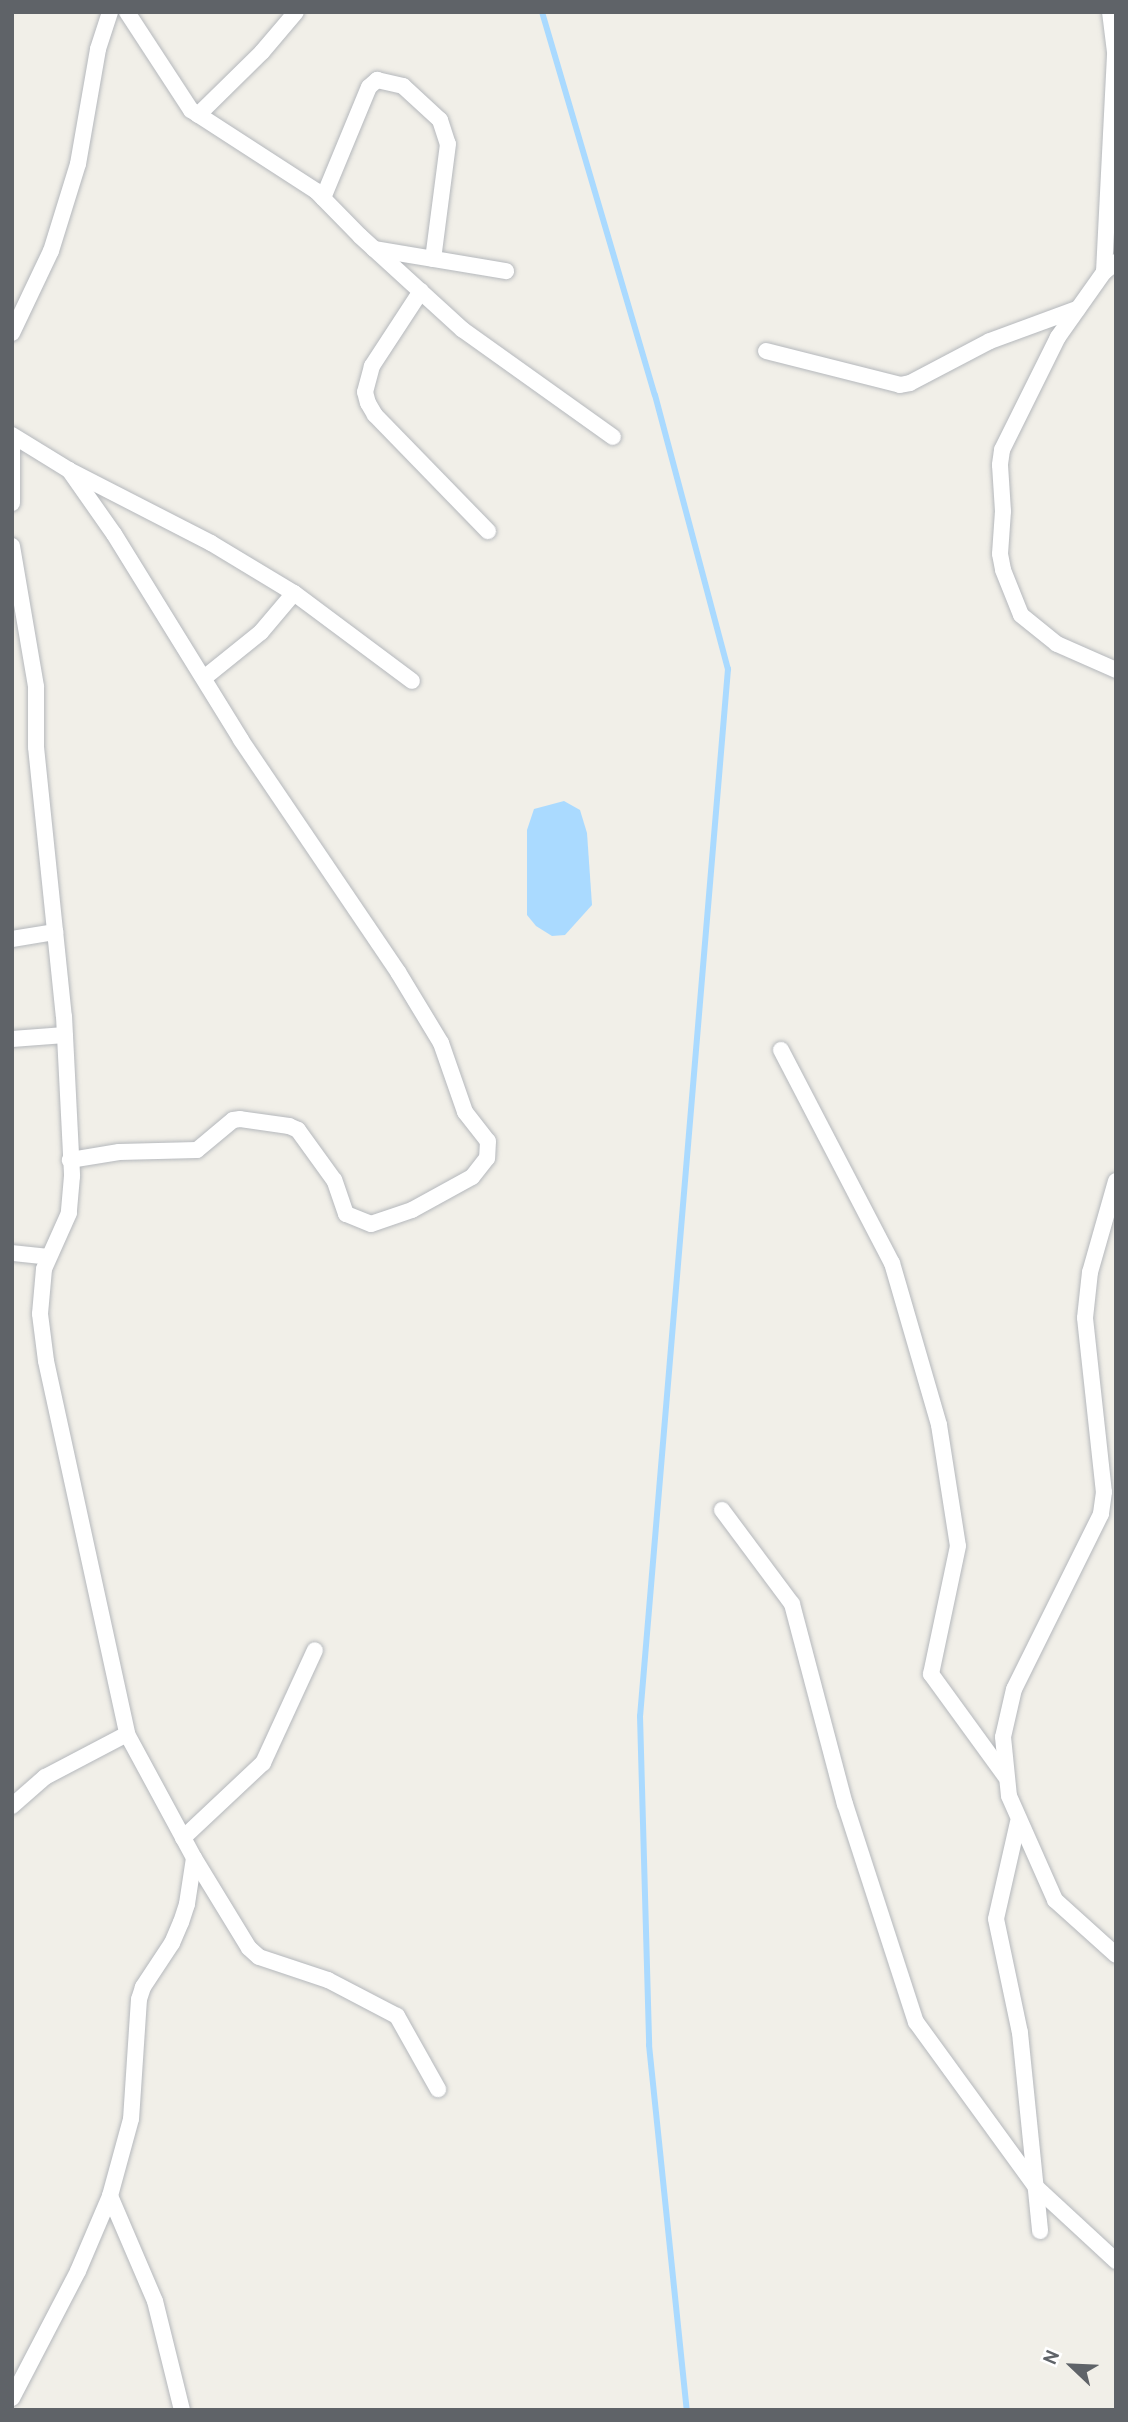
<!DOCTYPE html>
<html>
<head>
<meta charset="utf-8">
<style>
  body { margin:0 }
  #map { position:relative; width:1128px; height:2422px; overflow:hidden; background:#f1efe8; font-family:Overpass,sans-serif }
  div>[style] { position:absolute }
  .water>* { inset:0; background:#aadaff }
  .stream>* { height:6px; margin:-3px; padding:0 3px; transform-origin:3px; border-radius:3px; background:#aadaff }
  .roads { filter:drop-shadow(0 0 2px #b5b8bc) drop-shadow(0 0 2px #b5b8bc) }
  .street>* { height:16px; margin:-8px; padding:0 8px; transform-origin:8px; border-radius:8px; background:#fff }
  span { translate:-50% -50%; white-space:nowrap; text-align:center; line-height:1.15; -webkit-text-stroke:5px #fff; paint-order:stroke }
  .frame { position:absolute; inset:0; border:14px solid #5f6368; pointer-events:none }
  .north { position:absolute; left:1037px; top:2331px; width:70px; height:70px; -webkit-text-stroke:5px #fff; paint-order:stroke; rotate:293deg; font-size:19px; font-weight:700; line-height:28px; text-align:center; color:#5f6368 }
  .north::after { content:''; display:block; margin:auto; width:24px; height:32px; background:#5f6368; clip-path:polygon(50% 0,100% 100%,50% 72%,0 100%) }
</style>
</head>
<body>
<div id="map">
  <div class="water">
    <div style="clip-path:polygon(564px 801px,580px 810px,587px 833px,592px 905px,565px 935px,552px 936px,536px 926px,527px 915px,527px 830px,534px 809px)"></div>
  </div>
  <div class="stream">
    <div style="left:542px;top:12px;width:399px;rotate:73.6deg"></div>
    <div style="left:655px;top:395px;width:284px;rotate:75.1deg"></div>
    <div style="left:728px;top:669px;width:1051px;rotate:94.8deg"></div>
    <div style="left:640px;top:1716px;width:329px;rotate:88.4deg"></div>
    <div style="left:649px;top:2045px;width:367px;rotate:84.1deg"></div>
  </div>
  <div class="roads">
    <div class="street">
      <div style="left:127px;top:12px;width:117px;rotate:56.9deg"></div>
      <div style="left:191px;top:110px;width:149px;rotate:32.9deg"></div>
      <div style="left:316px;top:191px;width:63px;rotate:45.6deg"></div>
      <div style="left:360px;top:236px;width:139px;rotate:42.4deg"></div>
      <div style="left:463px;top:330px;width:184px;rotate:35.5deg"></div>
      <div style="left:198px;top:115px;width:90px;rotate:-44.5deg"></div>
      <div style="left:262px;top:52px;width:52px;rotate:-49.6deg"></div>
      <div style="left:323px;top:198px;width:120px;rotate:-67.5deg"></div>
      <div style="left:369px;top:87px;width:11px;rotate:-41deg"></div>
      <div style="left:377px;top:80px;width:27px;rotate:13deg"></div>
      <div style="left:403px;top:86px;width:50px;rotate:42.6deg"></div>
      <div style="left:440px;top:120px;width:25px;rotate:72deg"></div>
      <div style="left:448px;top:144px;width:116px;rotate:97.4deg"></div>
      <div style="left:374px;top:249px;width:134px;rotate:9.5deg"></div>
      <div style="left:1116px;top:262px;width:16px;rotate:140deg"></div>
      <div style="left:1104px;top:272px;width:80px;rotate:125.3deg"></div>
      <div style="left:1058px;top:337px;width:126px;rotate:116.4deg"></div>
      <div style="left:1002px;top:450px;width:15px;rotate:98deg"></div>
      <div style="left:1000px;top:465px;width:46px;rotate:86.3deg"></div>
      <div style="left:1003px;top:511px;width:43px;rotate:94deg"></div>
      <div style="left:1000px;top:554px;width:16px;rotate:79deg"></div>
      <div style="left:1003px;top:570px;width:48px;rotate:68.2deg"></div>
      <div style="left:1021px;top:615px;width:46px;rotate:38.9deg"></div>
      <div style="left:1057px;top:644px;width:64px;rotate:23.8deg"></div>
      <div style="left:1104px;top:272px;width:220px;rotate:-87.1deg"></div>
      <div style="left:1115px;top:52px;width:40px;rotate:-97.1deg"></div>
      <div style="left:421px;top:291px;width:90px;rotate:123.2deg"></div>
      <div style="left:372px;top:366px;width:27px;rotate:105deg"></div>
      <div style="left:365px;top:392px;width:11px;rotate:75deg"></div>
      <div style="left:368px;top:403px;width:14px;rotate:60deg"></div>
      <div style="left:375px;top:415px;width:162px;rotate:45.8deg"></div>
      <div style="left:12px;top:333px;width:91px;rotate:-64.6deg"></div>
      <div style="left:51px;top:251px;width:91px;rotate:-72.8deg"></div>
      <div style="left:78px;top:164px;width:117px;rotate:-80.1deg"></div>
      <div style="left:98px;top:49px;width:39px;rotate:-72deg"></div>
      <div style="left:766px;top:351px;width:138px;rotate:14.2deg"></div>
      <div style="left:900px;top:385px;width:10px;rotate:-11deg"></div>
      <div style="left:910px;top:383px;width:90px;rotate:-27.7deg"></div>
      <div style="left:990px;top:341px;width:93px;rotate:-20.2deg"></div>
      <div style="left:12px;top:435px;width:67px;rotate:31.6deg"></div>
      <div style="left:69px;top:470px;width:160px;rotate:27.2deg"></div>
      <div style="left:211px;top:543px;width:97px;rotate:31.1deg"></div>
      <div style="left:294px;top:593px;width:147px;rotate:36.7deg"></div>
      <div style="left:12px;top:437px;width:66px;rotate:90deg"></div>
      <div style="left:69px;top:470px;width:78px;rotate:54.9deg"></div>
      <div style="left:114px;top:534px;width:242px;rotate:58.3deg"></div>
      <div style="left:241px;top:740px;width:280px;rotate:55.9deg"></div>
      <div style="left:398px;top:972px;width:83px;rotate:58.8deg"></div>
      <div style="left:441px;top:1043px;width:73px;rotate:70.8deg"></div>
      <div style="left:465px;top:1112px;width:37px;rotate:52deg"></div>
      <div style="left:488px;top:1141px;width:17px;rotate:93deg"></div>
      <div style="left:487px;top:1158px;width:24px;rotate:128deg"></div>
      <div style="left:472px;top:1177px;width:68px;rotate:151.2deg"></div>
      <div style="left:412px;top:1210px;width:43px;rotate:161.1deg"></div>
      <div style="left:371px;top:1224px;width:27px;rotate:-158deg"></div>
      <div style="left:346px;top:1214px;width:36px;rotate:-109deg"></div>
      <div style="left:334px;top:1180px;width:62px;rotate:-125.8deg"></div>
      <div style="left:298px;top:1130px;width:10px;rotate:-156deg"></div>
      <div style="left:289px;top:1126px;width:49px;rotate:-171.9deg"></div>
      <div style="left:240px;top:1119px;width:7px;rotate:172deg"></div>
      <div style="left:233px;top:1120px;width:47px;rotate:140.2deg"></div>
      <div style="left:197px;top:1150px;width:78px;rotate:178.5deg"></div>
      <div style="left:119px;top:1152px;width:50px;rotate:170.7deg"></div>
      <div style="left:12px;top:546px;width:143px;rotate:80.3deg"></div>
      <div style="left:36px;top:687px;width:60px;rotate:90deg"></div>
      <div style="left:36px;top:747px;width:270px;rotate:84.1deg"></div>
      <div style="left:64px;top:1016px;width:160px;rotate:87.1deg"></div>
      <div style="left:72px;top:1176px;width:37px;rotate:95deg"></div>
      <div style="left:69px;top:1213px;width:61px;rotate:114.1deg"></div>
      <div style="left:44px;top:1269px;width:45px;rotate:95.1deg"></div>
      <div style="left:40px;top:1314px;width:47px;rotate:82.7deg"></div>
      <div style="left:46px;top:1361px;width:382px;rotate:77.7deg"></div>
      <div style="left:127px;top:1734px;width:93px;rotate:152.3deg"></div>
      <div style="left:45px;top:1777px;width:44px;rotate:138.7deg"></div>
      <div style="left:204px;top:678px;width:73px;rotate:-38.9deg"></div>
      <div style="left:261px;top:632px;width:51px;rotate:-49.8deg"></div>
      <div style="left:12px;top:939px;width:44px;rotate:-9.2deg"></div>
      <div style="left:12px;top:1039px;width:53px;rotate:-4.3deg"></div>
      <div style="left:781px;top:1050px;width:240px;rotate:62.5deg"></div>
      <div style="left:892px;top:1263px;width:169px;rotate:73.8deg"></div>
      <div style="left:939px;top:1425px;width:122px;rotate:81.1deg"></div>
      <div style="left:958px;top:1546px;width:131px;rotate:101.9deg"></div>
      <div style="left:931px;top:1674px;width:126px;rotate:54deg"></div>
      <div style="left:1116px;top:1181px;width:95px;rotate:105.9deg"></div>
      <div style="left:1090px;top:1272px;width:46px;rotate:96.2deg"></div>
      <div style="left:1085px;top:1318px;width:175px;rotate:83.8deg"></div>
      <div style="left:1104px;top:1492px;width:22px;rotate:98deg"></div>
      <div style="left:1101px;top:1514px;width:195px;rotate:116.4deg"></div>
      <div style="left:1014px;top:1689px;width:49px;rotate:102.9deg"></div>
      <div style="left:1003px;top:1737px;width:59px;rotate:84.2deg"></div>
      <div style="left:1009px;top:1796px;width:114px;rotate:66.1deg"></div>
      <div style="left:1055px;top:1900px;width:82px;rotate:42deg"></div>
      <div style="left:12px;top:1253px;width:36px;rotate:6deg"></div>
      <div style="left:722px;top:1510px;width:117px;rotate:53.3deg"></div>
      <div style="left:792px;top:1604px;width:207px;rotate:75.2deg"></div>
      <div style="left:845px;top:1804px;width:229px;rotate:72deg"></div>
      <div style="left:916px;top:2022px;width:204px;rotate:54deg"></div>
      <div style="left:1036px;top:2187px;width:109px;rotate:42.8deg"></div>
      <div style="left:127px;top:1734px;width:141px;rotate:61.6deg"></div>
      <div style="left:194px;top:1858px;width:47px;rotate:98.7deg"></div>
      <div style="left:187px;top:1904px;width:19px;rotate:108deg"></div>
      <div style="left:181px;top:1922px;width:23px;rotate:113deg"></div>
      <div style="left:172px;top:1943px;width:53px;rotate:123.4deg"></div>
      <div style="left:143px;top:1987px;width:13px;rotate:108deg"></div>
      <div style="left:139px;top:1999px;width:120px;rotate:93.8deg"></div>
      <div style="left:131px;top:2119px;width:80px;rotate:105.3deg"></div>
      <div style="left:110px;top:2196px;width:114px;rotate:66.8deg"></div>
      <div style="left:155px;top:2301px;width:112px;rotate:76.1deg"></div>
      <div style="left:1018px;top:1822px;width:99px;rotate:102.8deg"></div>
      <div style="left:996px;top:1919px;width:116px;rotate:78.1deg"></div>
      <div style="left:1020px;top:2033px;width:199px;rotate:84.2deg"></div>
      <div style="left:183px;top:1838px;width:110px;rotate:-43.2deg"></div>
      <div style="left:263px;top:1763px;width:124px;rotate:-65.3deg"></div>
      <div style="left:194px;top:1858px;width:105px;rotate:58.6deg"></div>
      <div style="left:249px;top:1948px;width:13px;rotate:42deg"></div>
      <div style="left:259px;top:1957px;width:73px;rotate:18.4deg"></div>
      <div style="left:328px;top:1980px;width:78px;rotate:27.6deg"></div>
      <div style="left:397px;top:2016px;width:84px;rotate:60.7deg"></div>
      <div style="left:12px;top:2398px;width:143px;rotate:-62.5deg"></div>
      <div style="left:78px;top:2271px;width:82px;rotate:-66.9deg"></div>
    </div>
  </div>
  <div class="frame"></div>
  <div class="north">N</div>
</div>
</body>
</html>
